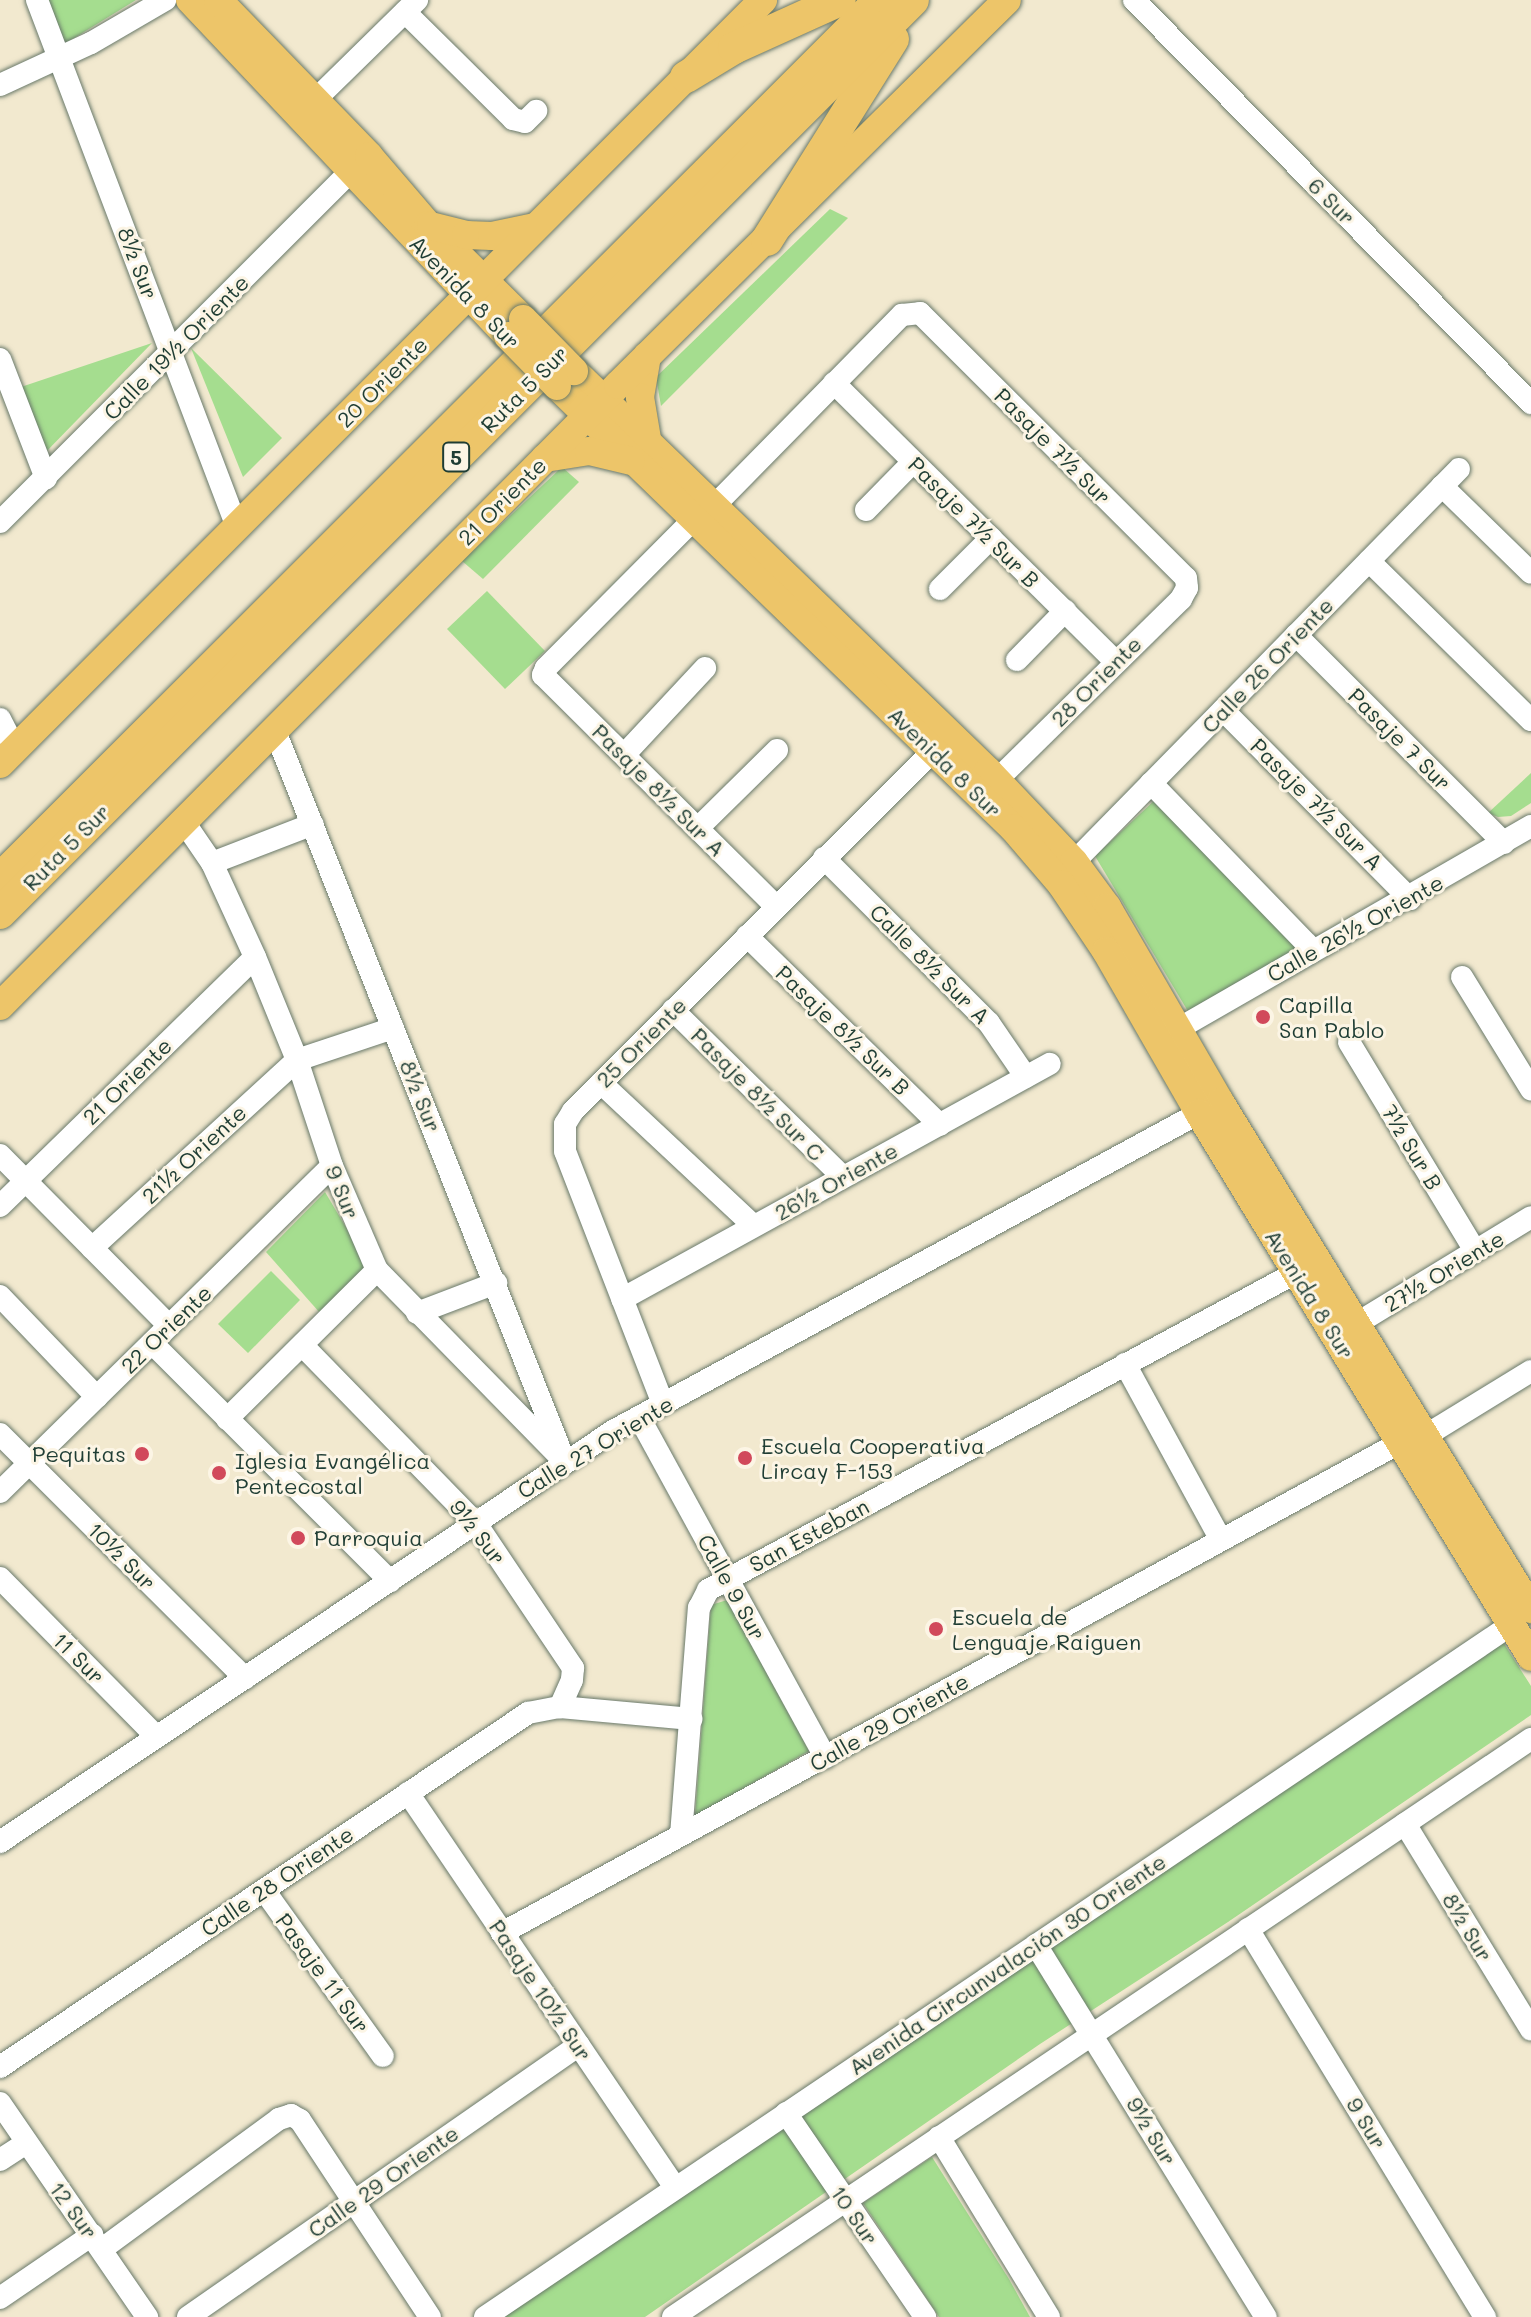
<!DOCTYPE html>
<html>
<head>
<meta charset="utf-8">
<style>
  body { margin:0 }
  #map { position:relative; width:1531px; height:2317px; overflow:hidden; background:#f2e9cf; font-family:Mali,sans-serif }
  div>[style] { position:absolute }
  .green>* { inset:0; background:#a5dd8f }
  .roads { filter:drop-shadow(0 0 2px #69796a) drop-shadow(0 0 2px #69796a) }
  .minor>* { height:22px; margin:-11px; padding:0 11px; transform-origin:11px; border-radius:11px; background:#fff }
  .major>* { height:28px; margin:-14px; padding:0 14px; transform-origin:14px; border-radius:14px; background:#edc569 }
  .highway>* { height:32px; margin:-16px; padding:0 16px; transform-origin:16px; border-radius:16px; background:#edc569 }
  .bridges { filter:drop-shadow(0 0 2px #69796a) drop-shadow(0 0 2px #69796a) }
  .major-bridge>* { height:28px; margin:-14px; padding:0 14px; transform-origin:14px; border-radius:14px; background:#edc569 }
  .dots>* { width:22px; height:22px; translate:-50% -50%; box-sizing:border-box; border:4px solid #fcf5e5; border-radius:50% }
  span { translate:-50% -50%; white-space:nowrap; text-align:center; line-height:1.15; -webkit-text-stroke:6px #fcf5e5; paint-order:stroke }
  .shield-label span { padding:2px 6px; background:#fcf5e5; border:2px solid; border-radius:6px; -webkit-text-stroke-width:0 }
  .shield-label { font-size:20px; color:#1f3d34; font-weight:700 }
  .street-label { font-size:22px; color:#1f3d34 }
  .poi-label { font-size:22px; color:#1f3d34 }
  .left { translate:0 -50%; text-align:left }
  .right { translate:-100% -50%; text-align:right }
</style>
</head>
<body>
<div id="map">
  <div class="green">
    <div style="clip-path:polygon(46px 0,136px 0,63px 45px)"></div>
    <div style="clip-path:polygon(830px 209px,848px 218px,661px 406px,656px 377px)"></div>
    <div style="clip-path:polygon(152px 343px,42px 456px,15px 389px)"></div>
    <div style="clip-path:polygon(191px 348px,282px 438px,243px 477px)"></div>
    <div style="clip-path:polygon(562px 467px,579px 482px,483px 579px,462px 561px)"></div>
    <div style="clip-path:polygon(487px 591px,545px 651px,505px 689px,447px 629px)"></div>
    <div style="clip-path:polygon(1531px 773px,1531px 803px,1511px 816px,1498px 817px,1488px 813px)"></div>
    <div style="clip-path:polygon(1157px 798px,1299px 947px,1189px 1013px,1095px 856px)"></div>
    <div style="clip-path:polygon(325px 1192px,369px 1266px,320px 1313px,266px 1252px)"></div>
    <div style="clip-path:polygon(271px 1271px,300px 1300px,248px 1353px,218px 1324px)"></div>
    <div style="clip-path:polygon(727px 1600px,809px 1751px,695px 1816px,711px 1605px)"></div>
    <div style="clip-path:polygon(1503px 1642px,1531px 1686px,1531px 1715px,1228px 1922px,1040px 2044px,645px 2317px,501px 2317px)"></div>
    <div style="clip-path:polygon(932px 2157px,1009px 2279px,1030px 2317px,939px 2317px,863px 2203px)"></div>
  </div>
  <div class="roads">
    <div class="minor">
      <div style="left:37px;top:0;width:564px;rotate:69.22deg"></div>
      <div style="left:1134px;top:0;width:566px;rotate:45.43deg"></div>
      <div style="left:405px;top:12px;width:152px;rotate:44.7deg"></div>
      <div style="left:513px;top:119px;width:12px;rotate:14deg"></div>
      <div style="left:525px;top:122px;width:16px;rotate:-45deg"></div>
      <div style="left:0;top:85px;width:100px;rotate:-24.8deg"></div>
      <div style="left:91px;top:43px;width:86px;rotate:-30.2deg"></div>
      <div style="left:315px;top:100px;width:143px;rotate:-44.4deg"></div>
      <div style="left:0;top:359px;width:128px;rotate:68.9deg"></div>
      <div style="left:834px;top:383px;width:395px;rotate:44.7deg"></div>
      <div style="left:1442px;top:486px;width:124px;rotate:44.3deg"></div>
      <div style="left:714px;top:506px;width:268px;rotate:-45.5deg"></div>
      <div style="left:902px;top:315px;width:18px;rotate:-6deg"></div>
      <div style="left:920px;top:313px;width:375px;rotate:44.9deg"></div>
      <div style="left:1186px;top:578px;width:10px;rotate:84deg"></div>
      <div style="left:1187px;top:588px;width:13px;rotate:119deg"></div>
      <div style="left:1181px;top:599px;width:258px;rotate:135.5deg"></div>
      <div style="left:866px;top:510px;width:67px;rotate:-45.6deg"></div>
      <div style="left:693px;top:520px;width:209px;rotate:134.8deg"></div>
      <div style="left:546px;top:668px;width:8px;rotate:113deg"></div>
      <div style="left:543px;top:675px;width:328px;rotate:44.8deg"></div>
      <div style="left:0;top:522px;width:498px;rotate:-45deg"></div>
      <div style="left:1369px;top:561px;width:227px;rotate:44.5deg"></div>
      <div style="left:940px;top:589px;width:72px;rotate:-45deg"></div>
      <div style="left:1296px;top:635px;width:294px;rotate:45deg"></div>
      <div style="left:1017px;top:660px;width:69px;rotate:-45.6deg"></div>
      <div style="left:1223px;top:710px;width:266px;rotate:45.3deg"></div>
      <div style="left:0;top:719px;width:34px;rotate:63deg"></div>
      <div style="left:275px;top:731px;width:786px;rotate:68.36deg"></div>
      <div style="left:624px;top:755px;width:119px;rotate:-47deg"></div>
      <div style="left:1151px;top:783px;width:233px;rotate:45.9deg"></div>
      <div style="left:184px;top:822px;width:50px;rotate:55.7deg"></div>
      <div style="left:212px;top:863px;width:103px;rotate:65.4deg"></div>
      <div style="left:255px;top:957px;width:111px;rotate:67.8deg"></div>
      <div style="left:297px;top:1060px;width:112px;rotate:71.7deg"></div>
      <div style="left:332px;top:1166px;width:113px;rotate:66.6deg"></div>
      <div style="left:377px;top:1270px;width:257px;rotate:45.6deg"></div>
      <div style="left:698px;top:828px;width:111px;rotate:-44.6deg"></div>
      <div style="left:824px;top:858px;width:233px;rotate:45deg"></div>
      <div style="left:989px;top:1023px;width:65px;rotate:55.6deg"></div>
      <div style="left:1074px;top:862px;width:550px;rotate:-45.59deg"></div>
      <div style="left:212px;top:863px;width:108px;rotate:-21.1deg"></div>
      <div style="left:747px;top:936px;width:270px;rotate:44.4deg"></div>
      <div style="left:1462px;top:977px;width:132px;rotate:58.4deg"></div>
      <div style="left:673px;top:1010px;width:238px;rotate:44.5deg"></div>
      <div style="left:1178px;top:1029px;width:407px;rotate:-29.9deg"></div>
      <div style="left:1349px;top:1042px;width:244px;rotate:58.9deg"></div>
      <div style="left:601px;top:1083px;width:209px;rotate:43.1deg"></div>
      <div style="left:0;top:1155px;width:240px;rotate:45.3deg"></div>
      <div style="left:0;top:1206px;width:356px;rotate:-44.3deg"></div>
      <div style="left:92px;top:1248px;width:278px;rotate:-42.5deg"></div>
      <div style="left:297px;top:1060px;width:101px;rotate:-18.4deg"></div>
      <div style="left:0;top:1296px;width:140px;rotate:46.2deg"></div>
      <div style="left:622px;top:1299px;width:488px;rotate:-28.8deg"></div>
      <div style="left:417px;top:1313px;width:85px;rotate:-20.8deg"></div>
      <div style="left:1356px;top:1324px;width:205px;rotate:-31.4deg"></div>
      <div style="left:152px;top:1343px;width:337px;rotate:45deg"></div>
      <div style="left:303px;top:1346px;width:246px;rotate:45.7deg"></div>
      <div style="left:475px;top:1522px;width:176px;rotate:56.1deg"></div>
      <div style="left:573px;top:1668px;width:12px;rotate:95deg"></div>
      <div style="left:572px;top:1680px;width:30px;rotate:114deg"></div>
      <div style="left:1125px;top:1364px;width:200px;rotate:61.4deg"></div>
      <div style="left:663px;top:1404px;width:271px;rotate:-111.2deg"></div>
      <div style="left:565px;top:1151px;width:27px;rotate:-90deg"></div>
      <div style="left:565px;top:1124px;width:15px;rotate:-58deg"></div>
      <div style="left:573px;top:1111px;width:509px;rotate:-45deg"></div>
      <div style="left:639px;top:1417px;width:388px;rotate:61.3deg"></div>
      <div style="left:227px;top:1419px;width:211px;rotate:-44.8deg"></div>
      <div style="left:0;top:1434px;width:346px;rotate:44.9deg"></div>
      <div style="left:1425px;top:1436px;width:124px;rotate:-31.5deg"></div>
      <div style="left:0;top:1492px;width:465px;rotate:-44.5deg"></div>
      <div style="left:0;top:1578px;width:223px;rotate:45.4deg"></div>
      <div style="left:408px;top:1793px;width:476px;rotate:55.9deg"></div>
      <div style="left:1405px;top:1824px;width:241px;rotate:58.5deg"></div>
      <div style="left:681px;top:1835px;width:228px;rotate:-85.5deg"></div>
      <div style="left:699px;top:1608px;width:20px;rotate:-63deg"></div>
      <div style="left:708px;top:1590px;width:669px;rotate:-28.36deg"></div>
      <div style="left:0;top:1842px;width:738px;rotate:-33.84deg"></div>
      <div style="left:613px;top:1431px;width:681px;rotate:-28.48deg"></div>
      <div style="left:264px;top:1890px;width:204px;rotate:54.4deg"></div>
      <div style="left:1248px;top:1929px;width:455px;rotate:58.6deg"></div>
      <div style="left:502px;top:1933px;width:1024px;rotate:-28.64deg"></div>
      <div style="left:1036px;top:1945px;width:437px;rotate:58.3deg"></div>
      <div style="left:0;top:2067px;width:636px;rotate:-33.84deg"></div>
      <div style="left:528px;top:1713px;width:33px;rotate:-11deg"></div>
      <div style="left:560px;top:1707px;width:132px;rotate:5.2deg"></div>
      <div style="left:0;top:2103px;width:260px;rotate:55.5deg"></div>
      <div style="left:786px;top:2113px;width:247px;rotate:55.7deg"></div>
      <div style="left:939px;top:2137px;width:211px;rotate:58.6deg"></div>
      <div style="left:0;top:2160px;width:31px;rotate:-33deg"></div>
      <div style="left:102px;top:2249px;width:220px;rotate:-36.3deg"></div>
      <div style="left:279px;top:2119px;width:13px;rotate:-18deg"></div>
      <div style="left:291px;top:2115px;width:10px;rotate:29deg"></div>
      <div style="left:300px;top:2120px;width:236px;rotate:56.6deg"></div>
      <div style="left:0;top:2298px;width:112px;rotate:-34.4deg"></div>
      <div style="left:188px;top:2317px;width:476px;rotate:-34.8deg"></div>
      <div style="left:485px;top:2317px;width:1238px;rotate:-34deg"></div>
      <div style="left:673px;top:2317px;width:1035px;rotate:-33.97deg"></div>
    </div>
    <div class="major">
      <div style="left:190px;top:0;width:463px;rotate:46.6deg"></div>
      <div style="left:218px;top:0;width:217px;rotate:45.9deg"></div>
      <div style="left:369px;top:156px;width:91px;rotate:49.5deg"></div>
      <div style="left:428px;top:225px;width:134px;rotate:44.7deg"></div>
      <div style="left:431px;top:226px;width:36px;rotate:14deg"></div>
      <div style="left:466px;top:235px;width:26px;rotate:2deg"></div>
      <div style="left:492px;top:236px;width:44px;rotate:-11.8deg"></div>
      <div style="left:647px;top:356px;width:42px;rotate:99.7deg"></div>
      <div style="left:640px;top:397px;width:49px;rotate:80.5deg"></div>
      <div style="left:574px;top:371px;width:576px;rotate:44.01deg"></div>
      <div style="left:988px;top:771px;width:125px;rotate:46.6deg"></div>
      <div style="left:1074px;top:862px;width:56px;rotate:53.7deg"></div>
      <div style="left:1107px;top:907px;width:225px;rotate:59.9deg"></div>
      <div style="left:1220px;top:1102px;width:595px;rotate:58.47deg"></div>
      <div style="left:557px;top:386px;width:635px;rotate:44.11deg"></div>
      <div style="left:1013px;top:828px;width:74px;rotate:49.4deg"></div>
      <div style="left:1061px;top:884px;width:81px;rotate:56.1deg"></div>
      <div style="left:1106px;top:951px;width:187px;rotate:60.1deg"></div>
      <div style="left:1199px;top:1113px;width:637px;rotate:58.6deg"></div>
      <div style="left:545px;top:458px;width:45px;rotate:-9deg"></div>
      <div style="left:589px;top:451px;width:43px;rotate:13.4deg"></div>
      <div style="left:0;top:764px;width:1080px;rotate:-45.04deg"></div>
      <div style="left:0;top:1006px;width:876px;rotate:-45.14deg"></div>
      <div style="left:618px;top:385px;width:547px;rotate:-44.7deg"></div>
    </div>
    <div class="highway">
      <div style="left:686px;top:77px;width:56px;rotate:-31.1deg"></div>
      <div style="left:734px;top:48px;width:116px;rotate:-24.4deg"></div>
      <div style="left:767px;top:240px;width:237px;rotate:-57.9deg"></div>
      <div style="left:0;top:879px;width:1244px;rotate:-44.97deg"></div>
      <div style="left:0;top:913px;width:1291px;rotate:-45deg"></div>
    </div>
  </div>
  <div class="bridges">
    <div class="major-bridge">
      <div style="left:523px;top:319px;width:73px;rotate:45.6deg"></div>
      <div style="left:508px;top:336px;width:70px;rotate:45.6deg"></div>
    </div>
  </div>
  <div class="dots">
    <div style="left:1263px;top:1017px;background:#d1495b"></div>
    <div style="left:142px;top:1454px;background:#d1495b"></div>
    <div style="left:745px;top:1458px;background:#d1495b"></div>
    <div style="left:219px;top:1473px;background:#d1495b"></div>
    <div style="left:298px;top:1538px;background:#d1495b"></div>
    <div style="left:936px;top:1629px;background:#d1495b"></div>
  </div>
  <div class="shield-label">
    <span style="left:456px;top:457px">5</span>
  </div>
  <div class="street-label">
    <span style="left:1332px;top:201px;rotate:45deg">6 Sur</span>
    <span style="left:138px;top:263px;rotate:69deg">8½ Sur</span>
    <span style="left:465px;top:292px;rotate:46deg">Avenida 8 Sur</span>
    <span style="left:176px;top:347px;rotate:-45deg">Calle 19½ Oriente</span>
    <span style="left:382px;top:382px;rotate:-45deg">20 Oriente</span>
    <span style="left:524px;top:389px;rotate:-45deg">Ruta 5 Sur</span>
    <span style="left:1053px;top:446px;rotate:45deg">Pasaje 7½ Sur</span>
    <span style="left:502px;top:501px;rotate:-45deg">21 Oriente</span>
    <span style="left:974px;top:522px;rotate:45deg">Pasaje 7½ Sur B</span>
    <span style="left:1267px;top:665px;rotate:-46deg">Calle 26 Oriente</span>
    <span style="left:1096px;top:681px;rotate:-45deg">28 Oriente</span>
    <span style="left:1400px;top:739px;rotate:45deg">Pasaje 7 Sur</span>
    <span style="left:945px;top:762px;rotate:44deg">Avenida 8 Sur</span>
    <span style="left:659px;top:790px;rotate:45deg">Pasaje 8½ Sur A</span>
    <span style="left:1317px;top:804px;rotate:45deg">Pasaje 7½ Sur A</span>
    <span style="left:66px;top:847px;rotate:-45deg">Ruta 5 Sur</span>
    <span style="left:1355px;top:928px;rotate:-29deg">Calle 26½ Oriente</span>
    <span style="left:930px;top:964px;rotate:45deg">Calle 8½ Sur A</span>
    <span style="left:843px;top:1030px;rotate:44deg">Pasaje 8½ Sur B</span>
    <span style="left:641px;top:1042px;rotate:-45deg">25 Oriente</span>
    <span style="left:127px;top:1081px;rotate:-44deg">21 Oriente</span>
    <span style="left:758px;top:1094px;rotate:45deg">Pasaje 8½ Sur C</span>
    <span style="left:421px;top:1096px;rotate:68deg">8½ Sur</span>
    <span style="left:1412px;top:1147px;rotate:59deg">7½ Sur B</span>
    <span style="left:194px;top:1154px;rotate:-43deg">21½ Oriente</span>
    <span style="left:836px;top:1181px;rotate:-29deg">26½ Oriente</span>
    <span style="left:343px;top:1192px;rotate:68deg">9 Sur</span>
    <span style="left:1444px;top:1271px;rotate:-31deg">27½ Oriente</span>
    <span style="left:1310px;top:1294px;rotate:58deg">Avenida 8 Sur</span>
    <span style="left:166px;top:1329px;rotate:-44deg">22 Oriente</span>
    <span style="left:595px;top:1447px;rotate:-31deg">Calle 27 Oriente</span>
    <span style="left:478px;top:1532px;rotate:52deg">9½ Sur</span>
    <span style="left:809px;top:1535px;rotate:-28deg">San Esteban</span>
    <span style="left:122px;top:1556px;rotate:45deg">10½ Sur</span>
    <span style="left:732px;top:1587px;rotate:61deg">Calle 9 Sur</span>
    <span style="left:79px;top:1658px;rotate:45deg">11 Sur</span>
    <span style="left:889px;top:1722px;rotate:-29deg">Calle 29 Oriente</span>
    <span style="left:277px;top:1881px;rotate:-34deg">Calle 28 Oriente</span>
    <span style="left:1468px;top:1927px;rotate:59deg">8½ Sur</span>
    <span style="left:1007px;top:1964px;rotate:-34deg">Avenida Circunvalación 30 Oriente</span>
    <span style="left:323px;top:1973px;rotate:54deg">Pasaje 11 Sur</span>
    <span style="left:541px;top:1990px;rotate:56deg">Pasaje 10½ Sur</span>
    <span style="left:1367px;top:2123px;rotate:59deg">9 Sur</span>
    <span style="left:1152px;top:2131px;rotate:59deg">9½ Sur</span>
    <span style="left:383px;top:2181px;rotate:-35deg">Calle 29 Oriente</span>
    <span style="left:74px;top:2210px;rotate:54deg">12 Sur</span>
    <span style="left:855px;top:2215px;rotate:56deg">10 Sur</span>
  </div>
  <div class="poi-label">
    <span class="left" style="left:1279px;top:1017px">Capilla<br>San Pablo</span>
    <span class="left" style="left:761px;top:1458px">Escuela Cooperativa<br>Lircay F-153</span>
    <span class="right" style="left:126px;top:1454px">Pequitas</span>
    <span class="left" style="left:235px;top:1473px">Iglesia Evangélica<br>Pentecostal</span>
    <span class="left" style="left:314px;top:1538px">Parroquia</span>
    <span class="left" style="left:952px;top:1629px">Escuela de<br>Lenguaje Raiguen</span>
  </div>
</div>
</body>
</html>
